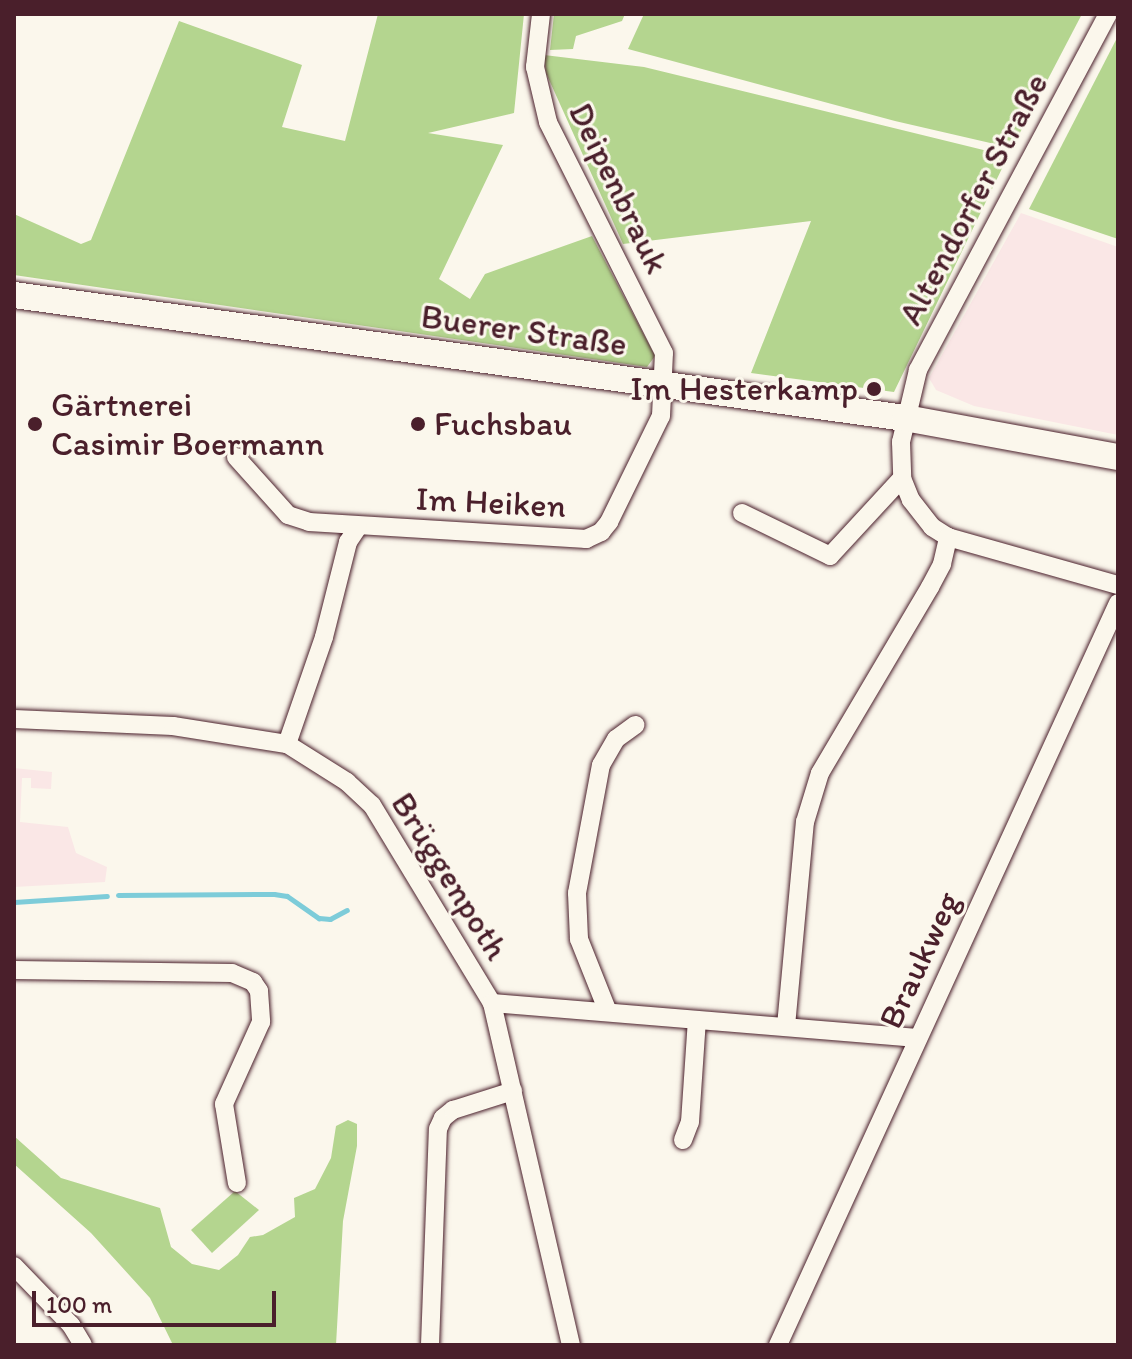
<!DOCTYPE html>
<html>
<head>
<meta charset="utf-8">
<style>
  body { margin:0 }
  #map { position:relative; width:1132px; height:1359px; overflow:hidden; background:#fbf7ec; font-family:Itim,sans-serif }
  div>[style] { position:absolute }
  .built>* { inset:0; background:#fae7e6 }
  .green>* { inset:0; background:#b4d58f }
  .stream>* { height:5px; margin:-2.5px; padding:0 2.5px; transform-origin:2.5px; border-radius:2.5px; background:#7dccd9 }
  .roads { filter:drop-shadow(0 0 2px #4a1f2b) drop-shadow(0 0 2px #4a1f2b) }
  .street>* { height:18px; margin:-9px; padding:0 9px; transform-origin:9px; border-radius:9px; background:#fbf7ec }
  .secondary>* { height:26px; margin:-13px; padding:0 13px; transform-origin:13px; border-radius:13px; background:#fbf7ec }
  .dots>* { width:22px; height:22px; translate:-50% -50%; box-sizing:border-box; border:4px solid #fbf7ec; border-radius:50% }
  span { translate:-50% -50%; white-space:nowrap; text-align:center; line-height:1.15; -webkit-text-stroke:6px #fbf7ec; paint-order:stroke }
  .street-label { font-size:34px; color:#4a1f2b }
  .poi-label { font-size:34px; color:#4a1f2b }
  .right { translate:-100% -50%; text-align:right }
  .left { translate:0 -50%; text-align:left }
  .frame { position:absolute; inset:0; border:16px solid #4a1f2b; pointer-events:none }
  .scale { position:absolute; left:32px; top:1291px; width:244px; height:36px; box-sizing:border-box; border:4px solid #4a1f2b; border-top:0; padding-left:10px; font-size:24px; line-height:28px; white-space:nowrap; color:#4a1f2b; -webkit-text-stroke:6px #fbf7ec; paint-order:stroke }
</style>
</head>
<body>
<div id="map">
  <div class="built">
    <div style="clip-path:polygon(1021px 213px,1118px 247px,1118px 435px,974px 406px,936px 390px,929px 378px)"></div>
    <div style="clip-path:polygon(14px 768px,52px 772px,51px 789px,31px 788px,31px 778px,22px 778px,20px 822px,68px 827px,76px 853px,107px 867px,105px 882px,14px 887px)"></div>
  </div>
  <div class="green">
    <div style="clip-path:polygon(378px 14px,524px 14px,514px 113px,428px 133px,503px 145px,439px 279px,470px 299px,485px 274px,592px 236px,655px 356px,647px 367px,14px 275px,14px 214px,81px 244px,91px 240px,179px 21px,302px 65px,282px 127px,345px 141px)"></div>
    <div style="clip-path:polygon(554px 14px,625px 14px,622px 21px,576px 36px,573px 49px,550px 50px)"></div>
    <div style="clip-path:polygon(644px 14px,1082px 14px,1012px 148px,895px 121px,628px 49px)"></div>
    <div style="clip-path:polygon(1118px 36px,1118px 239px,1029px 209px)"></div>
    <div style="clip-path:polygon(544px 55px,644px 67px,1008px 156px,894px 392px,751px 373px,811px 221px,623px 244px,546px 73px)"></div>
    <div style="clip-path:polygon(348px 1120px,357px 1124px,357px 1146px,343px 1221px,336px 1345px,173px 1345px,150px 1298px,91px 1233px,14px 1164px,14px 1136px,61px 1178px,160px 1208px,171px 1247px,192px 1264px,219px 1270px,238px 1255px,250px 1237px,263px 1235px,295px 1217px,294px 1198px,315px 1189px,331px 1158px,336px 1126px)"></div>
    <div style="clip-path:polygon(235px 1191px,259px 1210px,212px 1253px,191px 1230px)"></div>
  </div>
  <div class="stream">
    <div style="left:118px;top:895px;width:156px;rotate:-0.4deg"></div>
    <div style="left:274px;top:894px;width:13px;rotate:9deg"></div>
    <div style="left:287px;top:896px;width:39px;rotate:35deg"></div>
    <div style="left:319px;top:918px;width:11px;rotate:5deg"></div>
    <div style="left:330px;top:919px;width:19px;rotate:-28deg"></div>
    <div style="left:14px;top:902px;width:93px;rotate:-3.7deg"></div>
  </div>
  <div class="roads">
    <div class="street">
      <div style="left:1108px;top:14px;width:404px;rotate:118.1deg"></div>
      <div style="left:918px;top:370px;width:74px;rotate:103.3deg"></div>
      <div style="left:901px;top:442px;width:36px;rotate:88deg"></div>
      <div style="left:902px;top:478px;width:24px;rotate:68deg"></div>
      <div style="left:911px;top:500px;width:34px;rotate:52deg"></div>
      <div style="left:932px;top:527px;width:19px;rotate:32deg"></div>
      <div style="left:948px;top:537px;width:177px;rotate:15.8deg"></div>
      <div style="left:236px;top:457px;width:78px;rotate:48.1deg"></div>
      <div style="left:288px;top:515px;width:22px;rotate:18deg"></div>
      <div style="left:309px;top:522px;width:278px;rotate:3.5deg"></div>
      <div style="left:586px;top:539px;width:17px;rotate:-25deg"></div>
      <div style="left:601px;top:532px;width:13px;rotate:-51deg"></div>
      <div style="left:609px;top:522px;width:118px;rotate:-63.9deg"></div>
      <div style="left:661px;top:416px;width:63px;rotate:-87.3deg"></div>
      <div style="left:664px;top:353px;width:258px;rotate:-116.7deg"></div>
      <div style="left:548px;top:122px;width:57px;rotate:-103.3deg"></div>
      <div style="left:535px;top:67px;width:53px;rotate:-83.5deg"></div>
      <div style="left:742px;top:513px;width:98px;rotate:26deg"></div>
      <div style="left:830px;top:556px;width:106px;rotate:-47.3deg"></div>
      <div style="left:14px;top:719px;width:159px;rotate:2.5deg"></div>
      <div style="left:173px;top:726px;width:115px;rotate:9deg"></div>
      <div style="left:287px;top:744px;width:71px;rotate:32.3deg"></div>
      <div style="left:347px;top:782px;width:34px;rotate:43deg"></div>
      <div style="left:372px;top:805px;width:232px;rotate:58.8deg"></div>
      <div style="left:492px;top:1003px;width:351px;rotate:77deg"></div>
      <div style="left:287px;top:744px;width:113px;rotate:-70.9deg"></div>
      <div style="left:324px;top:637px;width:98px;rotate:-75.8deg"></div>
      <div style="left:348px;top:542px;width:18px;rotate:-56deg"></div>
      <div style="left:14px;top:970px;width:218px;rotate:0.8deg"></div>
      <div style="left:232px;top:973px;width:23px;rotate:23deg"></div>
      <div style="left:253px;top:982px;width:11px;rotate:56deg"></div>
      <div style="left:259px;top:991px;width:31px;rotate:86deg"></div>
      <div style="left:261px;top:1022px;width:90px;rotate:114.3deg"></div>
      <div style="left:224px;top:1104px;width:80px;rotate:80.7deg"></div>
      <div style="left:492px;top:1003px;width:427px;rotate:4.7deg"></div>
      <div style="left:608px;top:1012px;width:79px;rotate:-111.7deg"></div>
      <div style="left:579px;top:939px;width:46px;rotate:-92.5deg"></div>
      <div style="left:577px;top:893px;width:130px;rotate:-79.4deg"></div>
      <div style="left:601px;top:765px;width:30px;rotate:-60deg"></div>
      <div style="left:616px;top:739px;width:24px;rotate:-36deg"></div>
      <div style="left:786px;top:1026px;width:205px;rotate:-84.7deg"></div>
      <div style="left:805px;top:822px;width:51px;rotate:-73deg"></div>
      <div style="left:820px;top:773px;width:216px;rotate:-59.4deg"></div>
      <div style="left:930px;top:587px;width:26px;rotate:-62deg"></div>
      <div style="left:942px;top:564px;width:28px;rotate:-77deg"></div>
      <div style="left:683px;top:1140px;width:19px;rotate:-69deg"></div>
      <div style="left:690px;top:1122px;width:102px;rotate:-86.1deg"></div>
      <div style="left:14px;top:1266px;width:82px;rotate:46deg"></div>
      <div style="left:71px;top:1325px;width:23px;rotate:59deg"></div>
      <div style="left:430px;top:1345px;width:216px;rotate:-87.9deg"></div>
      <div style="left:438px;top:1129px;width:12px;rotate:-66deg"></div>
      <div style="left:443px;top:1118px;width:13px;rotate:-39deg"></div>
      <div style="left:453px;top:1110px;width:63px;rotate:-17.6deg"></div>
      <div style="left:778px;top:1345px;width:816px;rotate:-65.38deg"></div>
    </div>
    <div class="secondary">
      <div style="left:14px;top:295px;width:899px;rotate:7.86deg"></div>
      <div style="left:905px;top:418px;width:217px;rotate:10.4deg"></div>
    </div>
  </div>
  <div class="dots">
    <div style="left:874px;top:389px;background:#4a1f2b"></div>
    <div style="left:35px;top:424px;background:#4a1f2b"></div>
    <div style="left:418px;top:424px;background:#4a1f2b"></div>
  </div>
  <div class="street-label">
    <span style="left:619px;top:188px;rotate:64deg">Deipenbrauk</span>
    <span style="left:973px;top:199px;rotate:-62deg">Altendorfer Straße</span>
    <span style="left:524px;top:330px;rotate:8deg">Buerer Straße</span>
    <span style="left:491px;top:502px;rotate:3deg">Im Heiken</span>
    <span style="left:450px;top:876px;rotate:58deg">Brüggenpoth</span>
    <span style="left:919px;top:960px;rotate:-65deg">Braukweg</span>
  </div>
  <div class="poi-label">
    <span class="right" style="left:858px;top:389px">Im Hesterkamp</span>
    <span class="left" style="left:51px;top:424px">Gärtnerei<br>Casimir Boermann</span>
    <span class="left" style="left:434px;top:424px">Fuchsbau</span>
  </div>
  <div class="frame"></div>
  <div class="scale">100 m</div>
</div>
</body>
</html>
